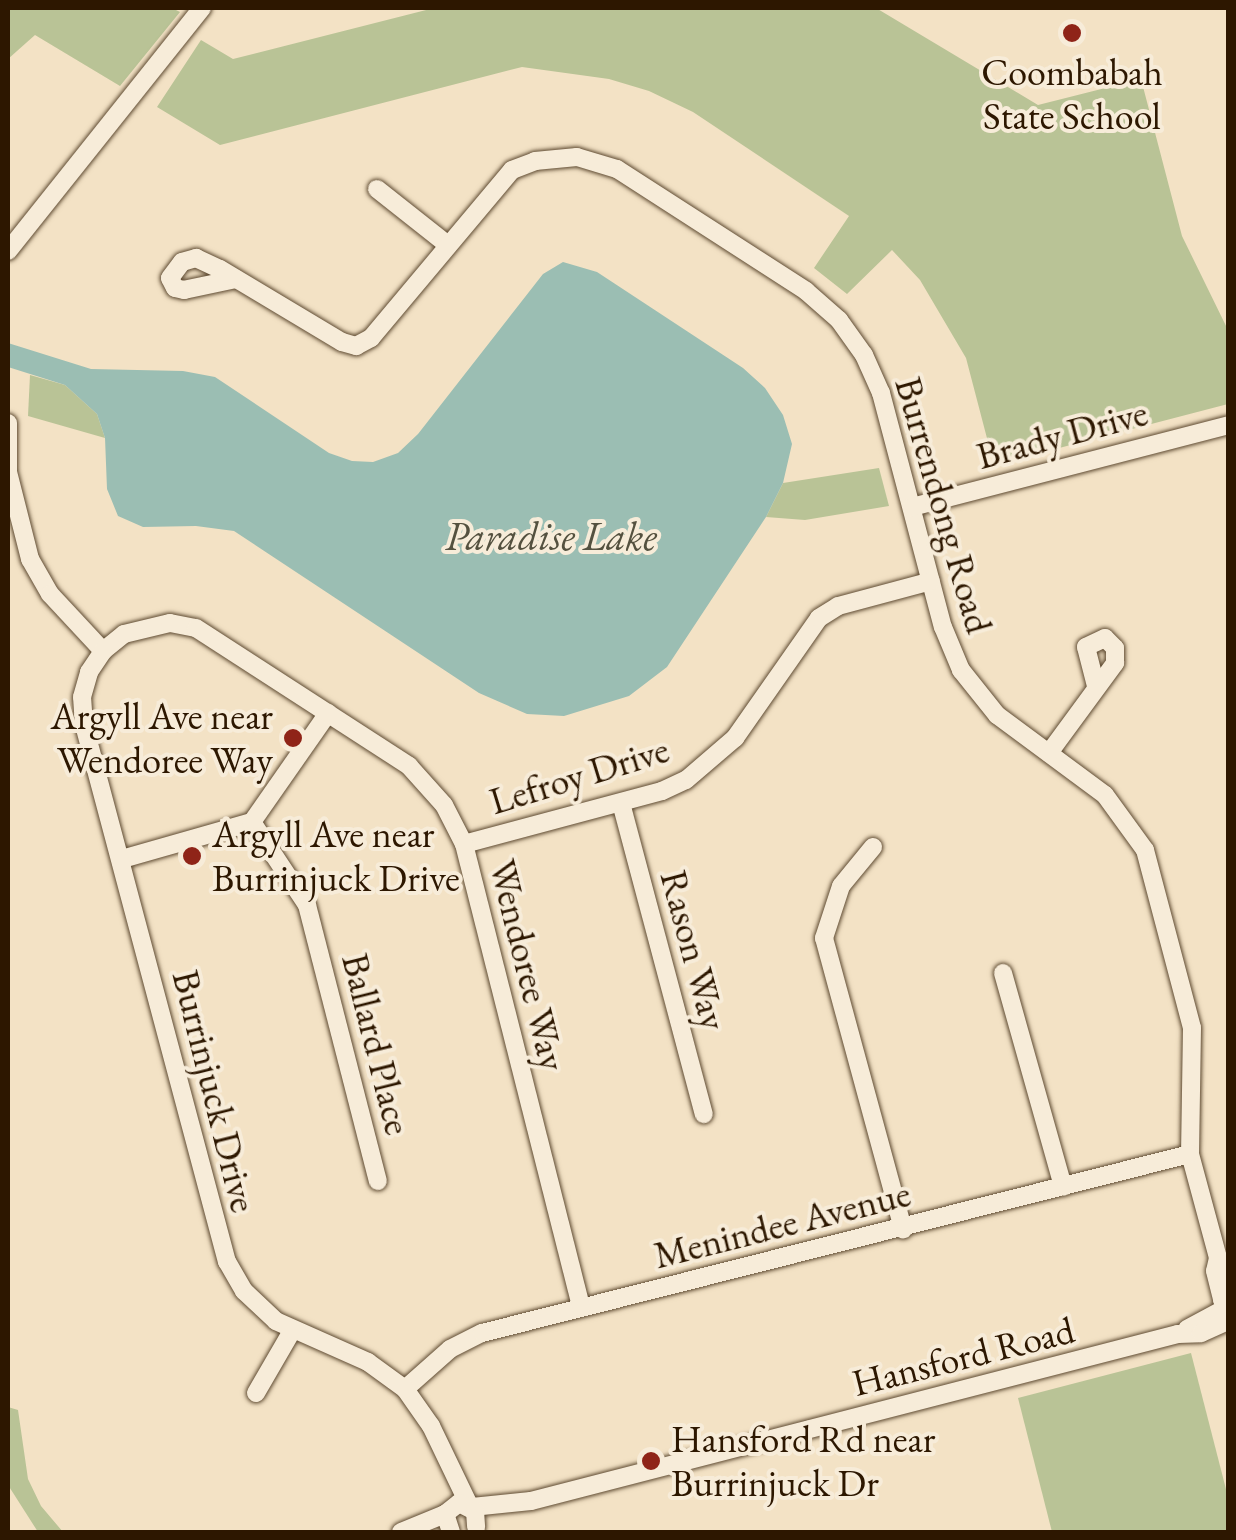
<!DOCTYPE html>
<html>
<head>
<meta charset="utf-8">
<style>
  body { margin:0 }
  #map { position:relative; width:1236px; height:1540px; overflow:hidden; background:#f3e2c5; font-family:"EB Garamond",serif }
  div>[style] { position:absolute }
  .green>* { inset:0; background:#b9c396 }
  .water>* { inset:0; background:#9bbeb3 }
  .roads { filter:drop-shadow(0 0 2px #5e4a31) drop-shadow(0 0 2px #5e4a31) }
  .minor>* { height:18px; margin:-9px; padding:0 9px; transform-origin:9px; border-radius:9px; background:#f7ecd9 }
  .dots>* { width:28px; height:28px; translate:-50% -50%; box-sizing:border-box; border:5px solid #f7ecd9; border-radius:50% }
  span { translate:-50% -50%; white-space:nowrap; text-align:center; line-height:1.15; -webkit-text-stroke:8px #f7ecd9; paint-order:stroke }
  .poi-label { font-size:38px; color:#2d1700 }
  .right { translate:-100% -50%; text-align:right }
  .left { translate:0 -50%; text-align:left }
  .street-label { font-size:38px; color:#2d1700 }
  .water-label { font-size:40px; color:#54513f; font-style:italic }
  .frame { position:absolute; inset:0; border:10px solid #2d1700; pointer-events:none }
</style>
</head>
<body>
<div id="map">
  <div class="green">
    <div style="clip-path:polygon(8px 8px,172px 8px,180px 12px,120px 86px,35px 35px,8px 59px)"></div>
    <div style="clip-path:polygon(434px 8px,876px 8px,1038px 105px,1141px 79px,1182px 236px,1228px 330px,1228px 404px,994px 465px,966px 358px,920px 280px,892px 250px,847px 294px,814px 268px,849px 216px,693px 112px,649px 91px,609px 79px,522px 67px,220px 145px,157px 107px,201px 40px,233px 59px)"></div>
    <div style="clip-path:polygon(30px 375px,65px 385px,97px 414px,105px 438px,28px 416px)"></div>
    <div style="clip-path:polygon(879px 468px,889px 506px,805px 520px,766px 517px,783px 483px)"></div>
    <div style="clip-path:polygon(1191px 1353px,1228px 1497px,1228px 1532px,1052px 1532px,1018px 1398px)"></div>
    <div style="clip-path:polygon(8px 1407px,18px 1410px,28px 1479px,41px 1506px,63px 1532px,38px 1532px,8px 1485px)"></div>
  </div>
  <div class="water">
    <div style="clip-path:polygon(563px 262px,597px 272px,743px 368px,765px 388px,783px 415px,792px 444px,783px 483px,766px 517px,667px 667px,629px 696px,564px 716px,527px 714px,479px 693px,234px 531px,196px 526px,143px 527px,118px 516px,107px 489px,105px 438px,97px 414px,65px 385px,8px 367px,8px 343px,91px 369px,183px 371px,215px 377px,329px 453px,352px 461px,373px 462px,398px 453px,418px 434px,543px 274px)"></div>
  </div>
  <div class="roads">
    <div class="minor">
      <div style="left:377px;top:189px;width:90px;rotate:38.3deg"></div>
      <div style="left:8px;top:251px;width:311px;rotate:-51.4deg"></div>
      <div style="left:236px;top:279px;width:53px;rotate:168.1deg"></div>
      <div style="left:184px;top:290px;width:9px;rotate:-167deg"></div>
      <div style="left:175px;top:288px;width:11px;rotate:-117deg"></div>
      <div style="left:170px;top:278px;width:20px;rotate:-53deg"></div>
      <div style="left:182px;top:262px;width:15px;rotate:-16deg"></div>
      <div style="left:196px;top:258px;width:26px;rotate:25deg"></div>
      <div style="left:220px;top:269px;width:142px;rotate:30.9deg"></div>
      <div style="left:342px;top:342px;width:15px;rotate:16deg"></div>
      <div style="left:356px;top:346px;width:17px;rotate:-28deg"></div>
      <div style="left:371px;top:338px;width:219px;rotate:-50deg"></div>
      <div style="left:512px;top:170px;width:25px;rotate:-21deg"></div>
      <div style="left:535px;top:161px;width:42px;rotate:-5.4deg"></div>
      <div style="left:577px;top:157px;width:42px;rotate:16.7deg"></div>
      <div style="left:617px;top:169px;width:225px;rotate:32.8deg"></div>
      <div style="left:806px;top:291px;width:44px;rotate:41.3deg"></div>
      <div style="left:839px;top:320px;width:43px;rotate:54.5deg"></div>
      <div style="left:864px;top:355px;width:42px;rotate:65.9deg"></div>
      <div style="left:881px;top:393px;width:242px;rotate:75.2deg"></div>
      <div style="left:943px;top:627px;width:47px;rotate:67.3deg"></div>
      <div style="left:961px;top:670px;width:58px;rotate:51.3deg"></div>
      <div style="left:997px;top:715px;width:134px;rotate:36.5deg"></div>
      <div style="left:1105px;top:795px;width:68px;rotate:54deg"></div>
      <div style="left:1145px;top:850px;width:184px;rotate:75.2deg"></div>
      <div style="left:1192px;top:1028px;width:126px;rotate:90.9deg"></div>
      <div style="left:1190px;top:1154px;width:108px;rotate:74.9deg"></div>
      <div style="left:1218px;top:1258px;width:19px;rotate:58deg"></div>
      <div style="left:8px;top:423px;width:49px;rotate:90deg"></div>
      <div style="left:8px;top:472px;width:90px;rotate:75.8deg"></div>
      <div style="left:30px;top:559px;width:40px;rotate:60.3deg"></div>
      <div style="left:50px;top:594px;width:78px;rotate:47.1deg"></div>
      <div style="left:912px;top:507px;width:326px;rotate:-14.5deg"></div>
      <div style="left:1049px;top:753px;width:112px;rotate:-53.7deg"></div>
      <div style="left:1115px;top:663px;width:15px;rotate:-90deg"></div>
      <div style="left:1115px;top:648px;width:14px;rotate:-135deg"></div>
      <div style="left:1105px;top:638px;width:21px;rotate:155deg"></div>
      <div style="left:1086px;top:647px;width:40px;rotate:75.6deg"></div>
      <div style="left:621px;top:803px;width:322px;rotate:75.1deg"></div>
      <div style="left:252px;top:822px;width:100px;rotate:56.5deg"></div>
      <div style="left:307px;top:905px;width:285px;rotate:75.6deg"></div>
      <div style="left:464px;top:844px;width:205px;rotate:-15deg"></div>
      <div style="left:662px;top:791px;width:26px;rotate:-25deg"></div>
      <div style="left:686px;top:780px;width:65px;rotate:-40.6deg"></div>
      <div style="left:735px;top:738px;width:146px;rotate:-55deg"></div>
      <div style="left:819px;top:618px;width:22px;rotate:-32deg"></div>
      <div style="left:838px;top:606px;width:96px;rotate:-15deg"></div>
      <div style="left:873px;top:847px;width:50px;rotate:129.4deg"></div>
      <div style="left:841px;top:886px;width:55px;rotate:108.1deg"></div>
      <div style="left:824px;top:938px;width:302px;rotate:74.8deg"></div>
      <div style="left:122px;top:859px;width:135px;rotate:-15.9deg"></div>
      <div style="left:252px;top:822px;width:133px;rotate:-55.1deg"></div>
      <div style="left:1003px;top:973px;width:222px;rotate:74.3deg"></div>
      <div style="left:1218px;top:1258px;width:13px;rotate:103deg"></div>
      <div style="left:1215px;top:1271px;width:30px;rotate:76deg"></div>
      <div style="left:1222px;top:1300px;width:8px;rotate:40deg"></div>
      <div style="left:1187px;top:1329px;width:47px;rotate:-28.2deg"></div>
      <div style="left:405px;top:1389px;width:60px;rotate:-41.6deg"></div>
      <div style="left:450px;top:1349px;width:36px;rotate:-27deg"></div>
      <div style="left:482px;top:1333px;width:730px;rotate:-14.19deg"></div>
      <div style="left:256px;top:1393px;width:72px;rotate:-59.9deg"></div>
      <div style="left:469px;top:1505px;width:88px;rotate:-115.7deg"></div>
      <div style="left:431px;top:1426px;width:45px;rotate:-125.1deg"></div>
      <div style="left:405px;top:1389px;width:46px;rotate:-143.9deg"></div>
      <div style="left:368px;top:1362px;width:101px;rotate:-156deg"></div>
      <div style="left:276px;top:1321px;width:44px;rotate:-136.8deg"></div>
      <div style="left:244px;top:1291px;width:34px;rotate:-120deg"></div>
      <div style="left:227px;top:1262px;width:556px;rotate:-104.91deg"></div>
      <div style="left:84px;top:725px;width:28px;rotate:-94deg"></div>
      <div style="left:82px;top:697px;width:26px;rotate:-74deg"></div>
      <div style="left:89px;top:672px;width:25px;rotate:-56deg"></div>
      <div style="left:103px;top:651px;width:27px;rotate:-39deg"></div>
      <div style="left:124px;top:634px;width:47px;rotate:-13.4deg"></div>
      <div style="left:170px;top:623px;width:26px;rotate:11deg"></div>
      <div style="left:196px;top:628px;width:254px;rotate:32.9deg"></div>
      <div style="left:409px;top:766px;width:52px;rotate:48.1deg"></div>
      <div style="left:444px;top:805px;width:44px;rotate:62.9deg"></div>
      <div style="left:464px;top:844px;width:478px;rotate:75.8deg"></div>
      <div style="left:472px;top:1507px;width:59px;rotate:-5.8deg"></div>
      <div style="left:531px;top:1501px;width:668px;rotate:-14.47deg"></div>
      <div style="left:1178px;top:1334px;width:23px;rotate:-2deg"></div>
      <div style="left:1201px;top:1333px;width:30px;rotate:-24deg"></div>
      <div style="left:401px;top:1532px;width:48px;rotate:-22.2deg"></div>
      <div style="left:451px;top:1532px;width:19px;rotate:-108deg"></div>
      <div style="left:445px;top:1514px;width:18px;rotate:-38deg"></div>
      <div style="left:459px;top:1503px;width:18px;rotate:27deg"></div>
      <div style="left:475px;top:1511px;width:16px;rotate:86deg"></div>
    </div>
  </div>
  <div class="dots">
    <div style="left:1072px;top:33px;background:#8f2418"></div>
    <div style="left:293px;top:738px;background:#8f2418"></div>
    <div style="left:192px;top:856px;background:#8f2418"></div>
    <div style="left:651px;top:1461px;background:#8f2418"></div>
  </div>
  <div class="poi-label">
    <span style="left:1072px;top:94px">Coombabah<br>State School</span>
    <span class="right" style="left:273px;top:738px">Argyll Ave near<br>Wendoree Way</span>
    <span class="left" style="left:212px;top:856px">Argyll Ave near<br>Burrinjuck Drive</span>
    <span class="left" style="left:671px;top:1461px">Hansford Rd near<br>Burrinjuck Dr</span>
  </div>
  <div class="street-label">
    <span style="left:1062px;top:434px;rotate:-15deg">Brady Drive</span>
    <span style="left:944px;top:505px;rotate:74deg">Burrendong Road</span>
    <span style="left:579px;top:775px;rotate:-17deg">Lefroy Drive</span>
    <span style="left:694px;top:950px;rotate:75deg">Rason Way</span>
    <span style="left:528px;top:965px;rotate:76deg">Wendoree Way</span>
    <span style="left:377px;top:1044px;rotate:76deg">Ballard Place</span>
    <span style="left:215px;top:1091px;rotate:76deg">Burrinjuck Drive</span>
    <span style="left:782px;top:1224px;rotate:-14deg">Menindee Avenue</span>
    <span style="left:963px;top:1356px;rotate:-14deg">Hansford Road</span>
  </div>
  <div class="water-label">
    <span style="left:551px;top:536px">Paradise Lake</span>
  </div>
  <div class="frame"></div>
</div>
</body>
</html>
